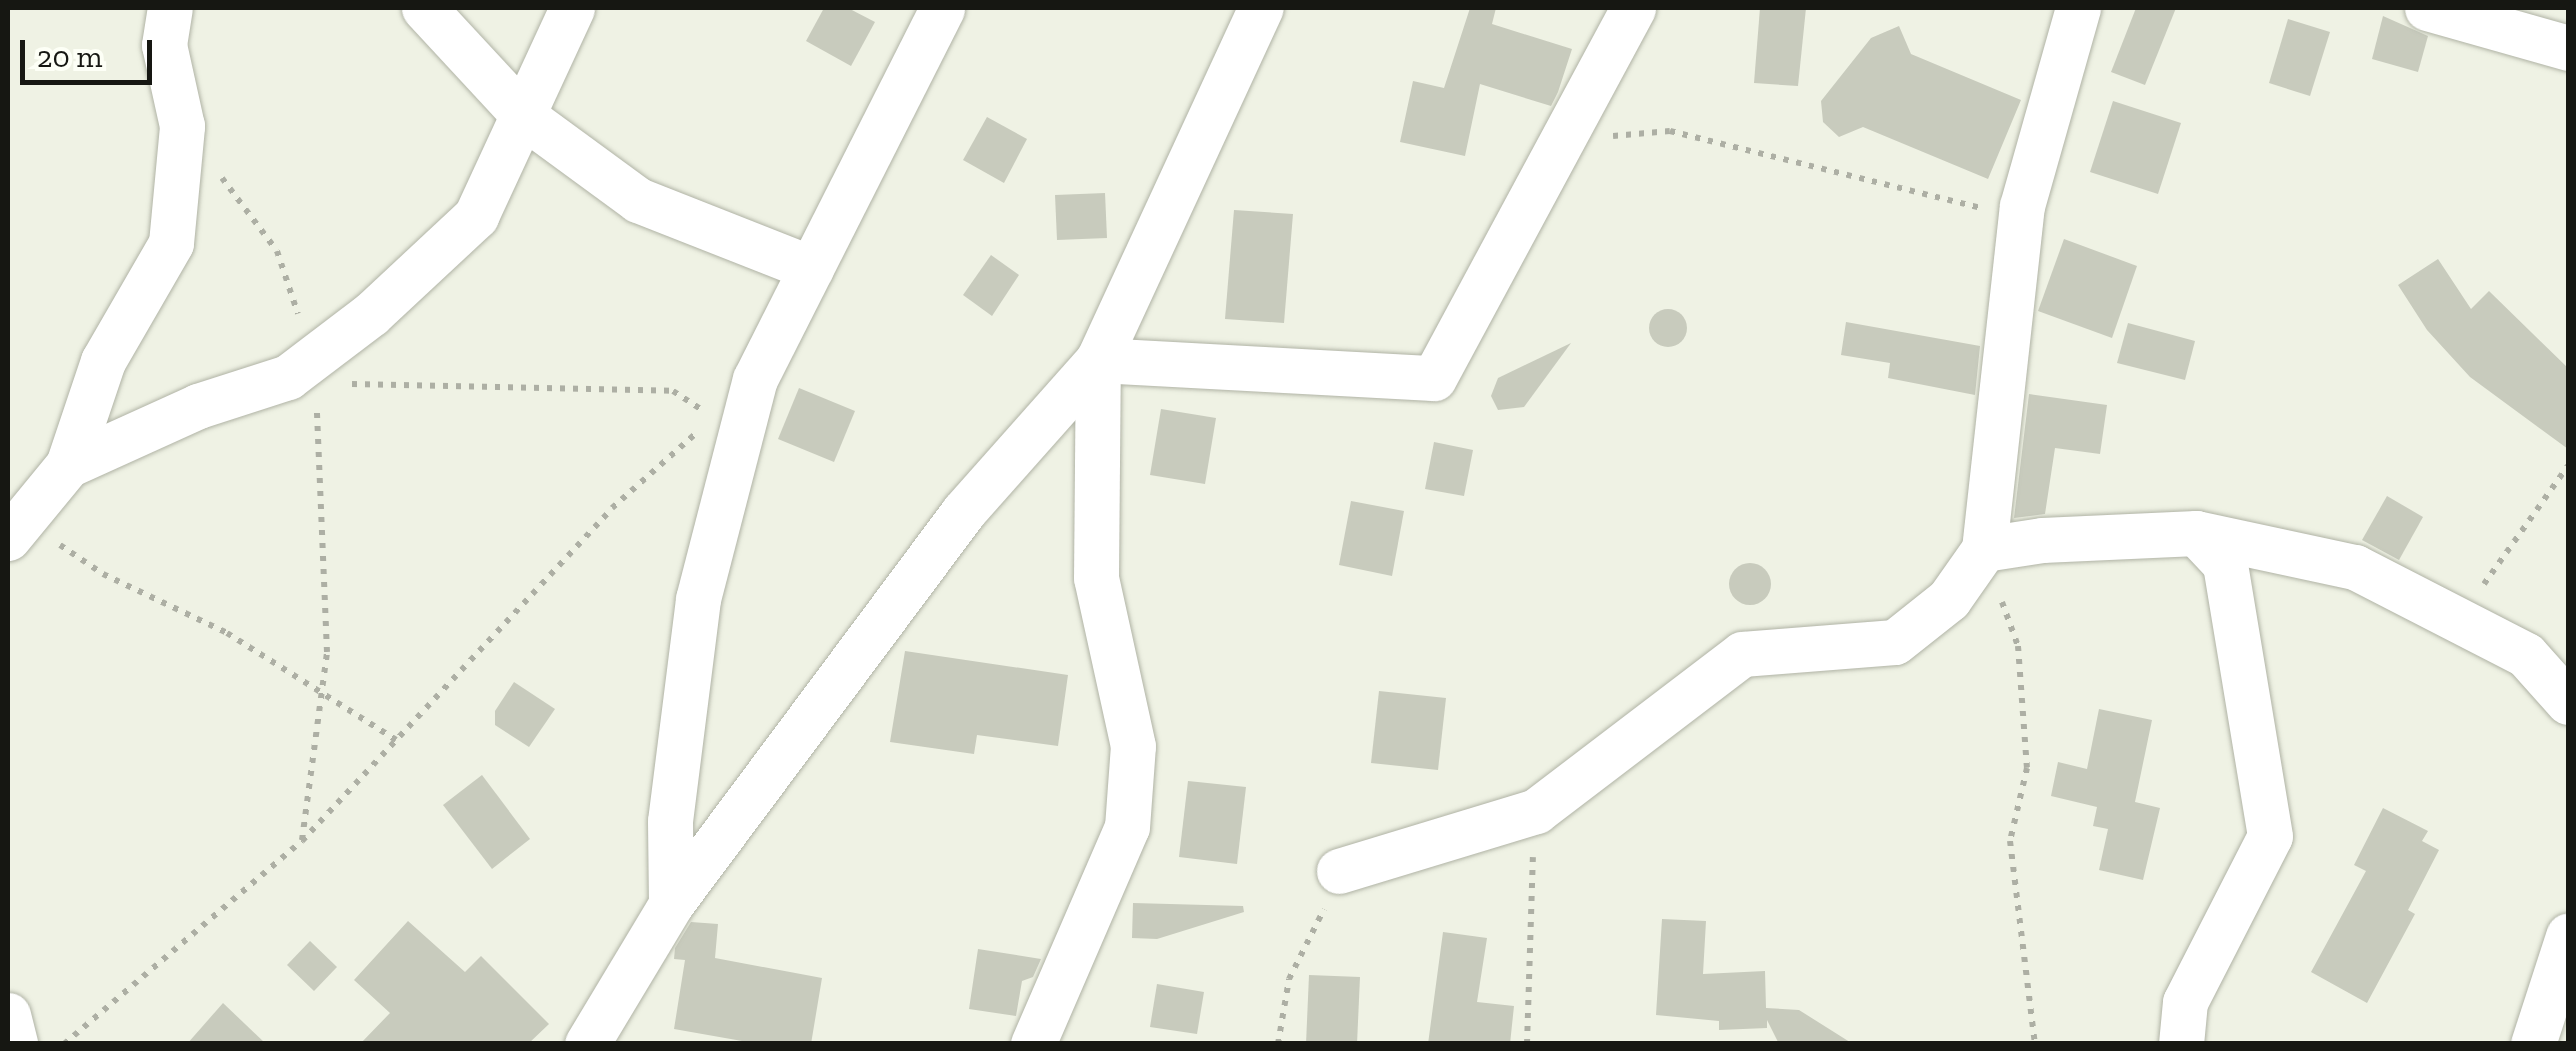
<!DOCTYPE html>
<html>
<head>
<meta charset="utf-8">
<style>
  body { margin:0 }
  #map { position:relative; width:2576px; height:1051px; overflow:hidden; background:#eff2e4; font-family:"Zilla Slab",serif }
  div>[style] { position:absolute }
  .building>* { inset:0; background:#c8cbbd }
  .round { border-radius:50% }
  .path>* { height:6px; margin-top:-3px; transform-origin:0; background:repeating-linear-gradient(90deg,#adafa4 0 5px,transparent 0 13px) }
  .roads { filter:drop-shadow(0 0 2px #b0b3a5) drop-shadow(0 0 2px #b0b3a5) }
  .street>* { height:45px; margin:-22.5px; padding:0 22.5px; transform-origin:22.5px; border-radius:22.5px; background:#fff }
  span { translate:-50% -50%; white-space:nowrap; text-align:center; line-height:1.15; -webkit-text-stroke:8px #fdfff6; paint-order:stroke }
  .frame { position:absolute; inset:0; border:10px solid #161712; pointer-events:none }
  .scale { position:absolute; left:20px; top:40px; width:132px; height:45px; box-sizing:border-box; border:5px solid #161712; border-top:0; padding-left:12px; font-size:30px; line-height:35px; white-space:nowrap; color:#161712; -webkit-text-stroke:8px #fdfff6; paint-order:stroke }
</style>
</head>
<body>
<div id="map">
  <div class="building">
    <div style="clip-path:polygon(824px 8px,848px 8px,875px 22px,851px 66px,806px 41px)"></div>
    <div style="clip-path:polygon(1470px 8px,1496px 8px,1492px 24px,1572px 49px,1558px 92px,1551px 106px,1480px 84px,1465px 156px,1400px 142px,1413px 81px,1444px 88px)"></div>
    <div style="clip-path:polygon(1760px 8px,1806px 8px,1798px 86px,1754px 83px)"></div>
    <div style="clip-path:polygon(2136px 8px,2176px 8px,2145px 85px,2111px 72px)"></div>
    <div style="clip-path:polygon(2383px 16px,2428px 36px,2418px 72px,2372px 59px)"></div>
    <div style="clip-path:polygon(2288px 19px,2330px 32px,2310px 96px,2269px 83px)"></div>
    <div style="clip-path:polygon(1899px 26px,1911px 54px,2021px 100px,1988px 179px,1863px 127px,1839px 137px,1823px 122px,1821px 101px,1871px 38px)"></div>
    <div style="clip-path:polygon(2113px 101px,2181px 123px,2158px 194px,2090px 172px)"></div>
    <div style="clip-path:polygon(987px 117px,1027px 139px,1004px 183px,963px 160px)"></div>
    <div style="clip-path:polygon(1105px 193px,1107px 238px,1057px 240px,1055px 195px)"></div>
    <div style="clip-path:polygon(1234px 210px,1293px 214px,1284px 323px,1225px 319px)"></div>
    <div style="clip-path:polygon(2064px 239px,2137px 266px,2112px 338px,2038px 311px)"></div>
    <div style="clip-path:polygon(991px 255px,1019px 275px,992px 316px,963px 295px)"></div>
    <div style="clip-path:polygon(2438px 259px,2471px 309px,2489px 291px,2568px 368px,2568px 449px,2470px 377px,2427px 330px,2398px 285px)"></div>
    <div class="round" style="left:1649px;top:309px;width:38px;height:38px"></div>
    <div style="clip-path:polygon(1846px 322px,1980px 346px,1975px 395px,1888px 378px,1890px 363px,1841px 355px)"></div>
    <div style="clip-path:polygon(2128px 323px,2195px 341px,2185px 380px,2117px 363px)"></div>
    <div style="clip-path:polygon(1571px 343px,1524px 407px,1498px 410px,1491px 396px,1498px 378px)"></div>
    <div style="clip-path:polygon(799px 388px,855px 411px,834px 462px,778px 439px)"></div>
    <div style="clip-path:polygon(2029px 394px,2107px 405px,2100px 454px,2055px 448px,2045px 514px,2014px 518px)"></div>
    <div style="clip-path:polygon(1161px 409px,1216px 418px,1205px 484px,1150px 475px)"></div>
    <div style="clip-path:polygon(1434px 442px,1473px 450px,1464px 496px,1425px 489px)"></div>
    <div style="clip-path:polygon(2387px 496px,2423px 517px,2399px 560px,2362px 540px)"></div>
    <div style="clip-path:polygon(1351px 501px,1404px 511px,1392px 576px,1339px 565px)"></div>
    <div class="round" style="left:1729px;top:563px;width:42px;height:42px"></div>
    <div style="clip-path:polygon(905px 651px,1068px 675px,1058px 746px,977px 735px,974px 754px,890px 742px)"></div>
    <div style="clip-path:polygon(514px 682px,555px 709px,529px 747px,495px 725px,495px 711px)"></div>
    <div style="clip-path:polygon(1379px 691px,1446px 698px,1438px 770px,1371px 763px)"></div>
    <div style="clip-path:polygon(2099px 709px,2152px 720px,2135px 802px,2160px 808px,2143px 880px,2099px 870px,2108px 829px,2093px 826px,2097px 807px,2051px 796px,2058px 762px,2087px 769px)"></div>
    <div style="clip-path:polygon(482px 775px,530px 839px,492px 869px,443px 805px)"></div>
    <div style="clip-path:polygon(1188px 781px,1246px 787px,1237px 864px,1179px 857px)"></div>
    <div style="clip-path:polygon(2383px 808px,2428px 831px,2422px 841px,2439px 850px,2408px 910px,2415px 914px,2367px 1003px,2311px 972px,2366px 871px,2354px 865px)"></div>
    <div style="clip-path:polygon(1133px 903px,1243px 906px,1244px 912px,1157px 939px,1132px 938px)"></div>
    <div style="clip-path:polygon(1662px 919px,1706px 921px,1703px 974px,1765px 971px,1766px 1008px,1799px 1010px,1853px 1044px,1779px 1044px,1767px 1020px,1767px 1028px,1719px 1030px,1719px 1021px,1656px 1015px)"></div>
    <div style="clip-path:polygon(408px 921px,465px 972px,481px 956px,549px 1024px,528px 1044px,360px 1044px,390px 1013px,354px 980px)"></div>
    <div style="clip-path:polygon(691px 922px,718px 924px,715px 958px,822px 978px,811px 1044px,759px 1044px,674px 1029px,685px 960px,674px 959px,675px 948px)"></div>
    <div style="clip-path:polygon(1443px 932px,1487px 938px,1477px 1002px,1514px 1006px,1510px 1044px,1428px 1044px)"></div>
    <div style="clip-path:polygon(310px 941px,337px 967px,314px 991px,287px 965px)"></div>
    <div style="clip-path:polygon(978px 949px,1041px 959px,1033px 977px,1022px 981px,1016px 1016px,969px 1009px)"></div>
    <div style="clip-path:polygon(1309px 975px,1360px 977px,1357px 1044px,1306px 1044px)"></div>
    <div style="clip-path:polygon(1157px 984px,1204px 992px,1197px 1034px,1150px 1027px)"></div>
    <div style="clip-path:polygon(223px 1003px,266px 1044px,187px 1044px)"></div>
  </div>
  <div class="path">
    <div style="left:1613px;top:136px;width:57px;rotate:-5deg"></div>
    <div style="left:1670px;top:131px;width:320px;rotate:13.9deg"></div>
    <div style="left:222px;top:178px;width:91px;rotate:53deg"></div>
    <div style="left:277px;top:251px;width:66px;rotate:71.6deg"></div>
    <div style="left:352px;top:384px;width:321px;rotate:1.2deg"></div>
    <div style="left:673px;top:391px;width:37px;rotate:33deg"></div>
    <div style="left:60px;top:545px;width:52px;rotate:34deg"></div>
    <div style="left:103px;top:574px;width:137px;rotate:25.4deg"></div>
    <div style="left:227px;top:633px;width:200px;rotate:32.3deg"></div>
    <div style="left:2484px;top:584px;width:145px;rotate:-54.6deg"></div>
    <div style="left:2002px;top:602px;width:47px;rotate:70deg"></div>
    <div style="left:2018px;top:646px;width:122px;rotate:85.8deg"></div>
    <div style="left:2027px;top:768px;width:75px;rotate:103.1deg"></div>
    <div style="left:2010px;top:841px;width:205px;rotate:83deg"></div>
    <div style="left:302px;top:840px;width:190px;rotate:-82.4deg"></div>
    <div style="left:327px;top:652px;width:243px;rotate:-92.4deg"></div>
    <div style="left:64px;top:1044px;width:313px;rotate:-40.5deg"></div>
    <div style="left:302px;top:841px;width:455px;rotate:-47deg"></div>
    <div style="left:612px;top:508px;width:111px;rotate:-41.7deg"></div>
    <div style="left:1278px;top:1044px;width:66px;rotate:-80.4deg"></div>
    <div style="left:1289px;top:979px;width:78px;rotate:-63.4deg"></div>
    <div style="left:1527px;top:1044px;width:187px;rotate:-88.2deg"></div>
  </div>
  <div class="roads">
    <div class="street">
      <div style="left:424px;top:8px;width:150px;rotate:47.2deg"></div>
      <div style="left:526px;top:118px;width:139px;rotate:36.2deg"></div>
      <div style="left:638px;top:200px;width:186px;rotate:21.5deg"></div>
      <div style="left:2427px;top:8px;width:147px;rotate:15.8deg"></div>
      <div style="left:1098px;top:360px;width:336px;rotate:3.1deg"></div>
      <div style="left:1434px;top:378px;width:420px;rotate:-61.7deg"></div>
      <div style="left:68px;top:465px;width:143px;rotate:-24.4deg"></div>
      <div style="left:198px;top:406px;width:95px;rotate:-17.9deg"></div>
      <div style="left:288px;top:377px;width:104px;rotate:-37.2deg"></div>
      <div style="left:371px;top:314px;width:144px;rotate:-43deg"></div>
      <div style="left:476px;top:216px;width:229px;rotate:-65.2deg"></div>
      <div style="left:8px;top:538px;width:94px;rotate:-50.6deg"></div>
      <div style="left:68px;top:465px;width:110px;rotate:-71.4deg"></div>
      <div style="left:103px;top:361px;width:136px;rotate:-60deg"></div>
      <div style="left:171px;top:243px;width:118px;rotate:-84.6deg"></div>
      <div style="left:182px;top:126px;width:83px;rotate:-102.5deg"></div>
      <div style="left:164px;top:45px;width:37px;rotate:-81deg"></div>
      <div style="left:1984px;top:549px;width:345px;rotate:-83.7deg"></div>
      <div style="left:2022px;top:206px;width:206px;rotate:-74.2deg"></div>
      <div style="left:1339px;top:871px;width:206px;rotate:-16.9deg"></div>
      <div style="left:1536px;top:811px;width:259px;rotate:-37.3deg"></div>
      <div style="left:1742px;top:654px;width:153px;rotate:-4.5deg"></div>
      <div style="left:1895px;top:642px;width:69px;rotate:-38.5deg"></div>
      <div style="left:1949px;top:599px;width:61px;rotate:-55deg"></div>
      <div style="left:1984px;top:549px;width:59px;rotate:-8.8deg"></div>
      <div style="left:2042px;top:540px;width:154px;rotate:-2.6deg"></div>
      <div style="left:2196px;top:533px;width:163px;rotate:12.1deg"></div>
      <div style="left:2355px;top:567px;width:192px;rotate:27.2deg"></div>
      <div style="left:2526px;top:655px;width:63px;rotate:48.2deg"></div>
      <div style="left:671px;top:904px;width:83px;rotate:-90.7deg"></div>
      <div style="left:670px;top:821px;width:224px;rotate:-82.8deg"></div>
      <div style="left:698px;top:599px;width:227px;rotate:-75.5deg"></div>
      <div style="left:755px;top:379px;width:415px;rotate:-63.2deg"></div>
      <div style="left:8px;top:1015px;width:30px;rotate:76deg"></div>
      <div style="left:587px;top:1044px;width:163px;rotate:-59deg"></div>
      <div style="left:671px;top:904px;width:489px;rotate:-53.3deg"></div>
      <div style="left:963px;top:512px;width:203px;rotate:-48.4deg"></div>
      <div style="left:1098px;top:360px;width:388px;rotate:-65.2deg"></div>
      <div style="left:1033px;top:1044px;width:236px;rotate:-66.6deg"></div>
      <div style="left:1127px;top:827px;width:81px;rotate:-85.8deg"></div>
      <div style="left:1133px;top:746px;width:172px;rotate:-102.4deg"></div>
      <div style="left:1096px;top:578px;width:218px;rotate:-89.5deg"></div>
      <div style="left:2181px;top:1044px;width:42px;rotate:-84.6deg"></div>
      <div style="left:2185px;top:1002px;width:186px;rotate:-62.9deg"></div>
      <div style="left:2270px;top:836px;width:276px;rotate:-99.4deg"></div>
      <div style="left:2225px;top:564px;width:42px;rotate:-133.1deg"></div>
      <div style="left:2533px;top:1044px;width:114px;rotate:-72deg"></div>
    </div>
  </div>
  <div class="frame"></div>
  <div class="scale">20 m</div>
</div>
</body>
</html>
